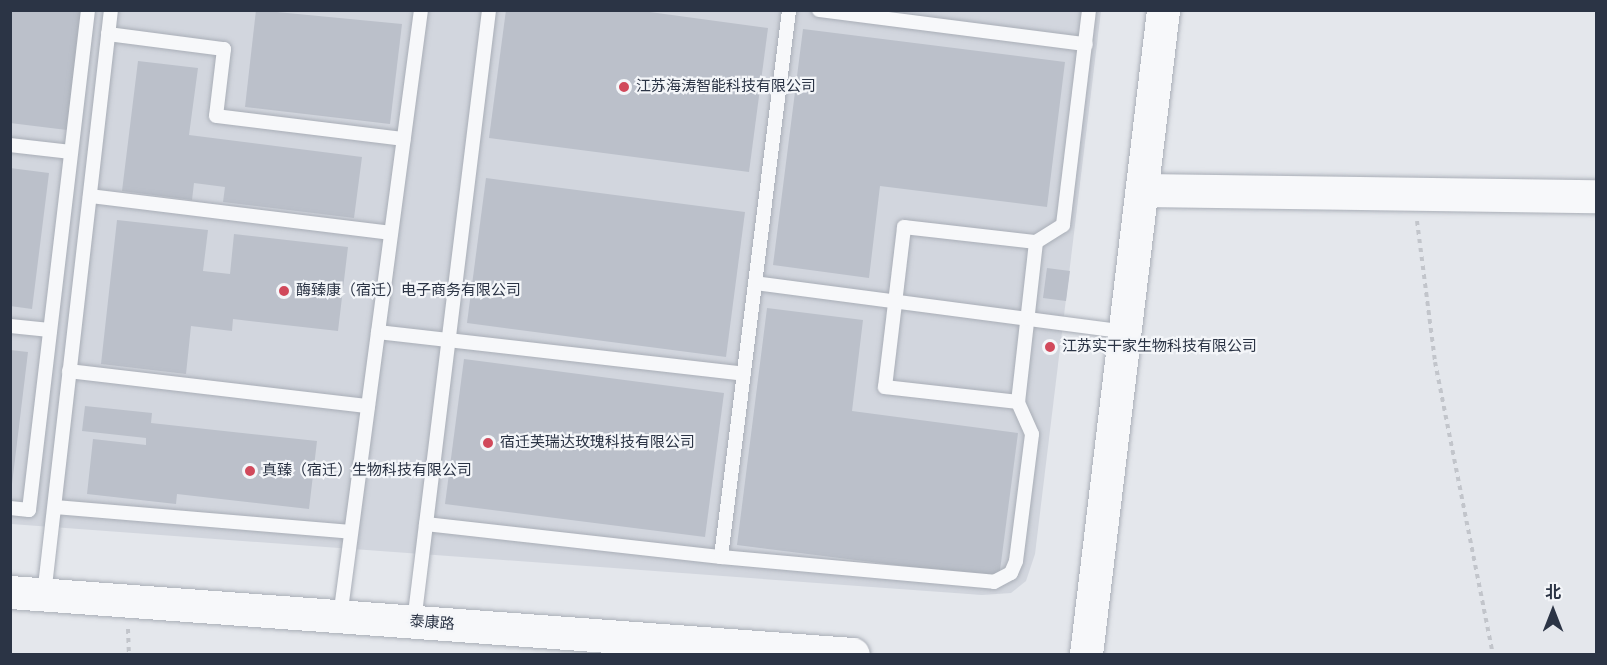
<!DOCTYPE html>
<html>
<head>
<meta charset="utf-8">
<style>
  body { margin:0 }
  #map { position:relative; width:1607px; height:665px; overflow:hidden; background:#e4e7ec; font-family:Rubik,"Noto Sans SC",sans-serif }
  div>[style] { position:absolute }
  .built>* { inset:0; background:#d2d6de }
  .building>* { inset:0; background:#bbc0ca }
  .path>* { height:4px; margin-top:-2px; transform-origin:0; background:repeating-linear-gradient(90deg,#c2c5cb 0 4.5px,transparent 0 9px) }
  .roads { filter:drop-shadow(0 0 2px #a9aeb7) drop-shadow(0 0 2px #a9aeb7) }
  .service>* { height:14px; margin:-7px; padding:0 7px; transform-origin:7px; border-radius:7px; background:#f7f8fa }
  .tertiary>* { height:33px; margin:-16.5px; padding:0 16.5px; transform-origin:16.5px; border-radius:16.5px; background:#f7f8fa }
  .dots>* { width:16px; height:16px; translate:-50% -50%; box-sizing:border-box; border:3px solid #f4f6f9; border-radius:50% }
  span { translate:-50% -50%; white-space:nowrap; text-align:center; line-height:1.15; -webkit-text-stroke:4.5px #f4f6f9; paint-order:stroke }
  .poi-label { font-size:15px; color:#2b3445 }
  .left { translate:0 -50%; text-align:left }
  .street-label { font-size:15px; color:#2b3445 }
  .frame { position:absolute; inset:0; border:12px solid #2b3445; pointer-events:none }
  .north { position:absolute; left:1523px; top:581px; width:60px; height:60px; -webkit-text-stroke:4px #f4f6f9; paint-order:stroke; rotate:0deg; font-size:16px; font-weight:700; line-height:24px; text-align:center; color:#2b3445 }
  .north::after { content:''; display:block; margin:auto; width:21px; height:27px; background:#2b3445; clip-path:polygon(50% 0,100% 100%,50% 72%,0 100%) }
</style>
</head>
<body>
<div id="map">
  <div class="built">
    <div style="clip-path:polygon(10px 11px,1101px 11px,1035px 554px,1026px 581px,1011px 593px,982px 595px,11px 524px)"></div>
  </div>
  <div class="building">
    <div style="clip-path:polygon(10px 10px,82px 10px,67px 130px,10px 123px)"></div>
    <div style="clip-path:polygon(256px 10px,402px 24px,390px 124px,245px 107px)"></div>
    <div style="clip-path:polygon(506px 10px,635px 10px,768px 28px,749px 172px,489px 138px)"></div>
    <div style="clip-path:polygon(803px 29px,1065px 62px,1047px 207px,880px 186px,869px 278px,773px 265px)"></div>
    <div style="clip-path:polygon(138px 61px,198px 68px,189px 135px,362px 157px,354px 218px,223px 202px,225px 187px,194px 183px,192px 200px,122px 191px)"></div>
    <div style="clip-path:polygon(10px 168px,49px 173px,32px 309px,10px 306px)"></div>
    <div style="clip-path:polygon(486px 178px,745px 212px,726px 357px,467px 323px)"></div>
    <div style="clip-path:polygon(117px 220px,208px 230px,203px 271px,230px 274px,234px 234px,348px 247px,338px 331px,233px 319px,232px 331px,191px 326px,186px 374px,101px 364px)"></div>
    <div style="clip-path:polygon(1047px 268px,1070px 271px,1066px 301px,1043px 298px)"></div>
    <div style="clip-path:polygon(767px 308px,863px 320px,852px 411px,1018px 433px,999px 578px,737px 545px)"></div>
    <div style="clip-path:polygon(10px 350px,28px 352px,12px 484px,10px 484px)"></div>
    <div style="clip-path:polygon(464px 359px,724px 393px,705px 537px,445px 504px)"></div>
    <div style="clip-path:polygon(85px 406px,152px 413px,151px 423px,317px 441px,309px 509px,177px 494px,176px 504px,87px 494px,93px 439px,146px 445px,146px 438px,82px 431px)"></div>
  </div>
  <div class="path">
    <div style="left:1417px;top:221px;width:142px;rotate:82.7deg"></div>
    <div style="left:1435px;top:362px;width:298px;rotate:78.8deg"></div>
    <div style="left:128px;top:629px;width:25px;rotate:88deg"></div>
  </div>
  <div class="roads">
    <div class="service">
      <div style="left:819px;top:10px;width:269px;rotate:7.3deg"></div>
      <div style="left:108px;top:34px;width:117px;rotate:7.4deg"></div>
      <div style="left:224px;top:49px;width:67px;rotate:96.8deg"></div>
      <div style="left:216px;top:116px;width:189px;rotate:7deg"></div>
      <div style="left:10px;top:145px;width:61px;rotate:6.5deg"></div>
      <div style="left:90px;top:196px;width:303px;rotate:7deg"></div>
      <div style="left:904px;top:227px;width:133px;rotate:6.5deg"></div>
      <div style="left:1036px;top:242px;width:161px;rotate:96.4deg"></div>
      <div style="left:1018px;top:402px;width:134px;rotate:-173.6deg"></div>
      <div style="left:885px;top:387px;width:161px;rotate:-83.2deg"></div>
      <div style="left:1036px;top:242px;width:32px;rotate:-32deg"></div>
      <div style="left:1063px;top:225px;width:217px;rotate:-83.1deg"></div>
      <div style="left:755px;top:283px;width:373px;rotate:7.5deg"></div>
      <div style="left:10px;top:326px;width:40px;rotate:5.7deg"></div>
      <div style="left:378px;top:332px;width:368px;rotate:6.5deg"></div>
      <div style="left:69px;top:371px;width:301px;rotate:6.7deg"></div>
      <div style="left:55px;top:507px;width:297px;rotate:4.8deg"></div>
      <div style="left:10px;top:508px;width:19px;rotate:6deg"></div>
      <div style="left:29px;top:510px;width:503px;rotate:-83.27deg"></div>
      <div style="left:426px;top:524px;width:297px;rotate:6.4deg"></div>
      <div style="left:721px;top:557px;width:274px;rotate:5.2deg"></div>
      <div style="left:994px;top:582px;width:19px;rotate:-28deg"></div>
      <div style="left:1011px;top:573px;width:13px;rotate:-67deg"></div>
      <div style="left:1016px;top:561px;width:128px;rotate:-82.8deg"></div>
      <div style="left:1032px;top:434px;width:35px;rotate:-114deg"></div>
      <div style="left:721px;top:557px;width:551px;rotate:-82.91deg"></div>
      <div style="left:44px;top:595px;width:589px;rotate:-83.47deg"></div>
      <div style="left:340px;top:617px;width:612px;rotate:-82.4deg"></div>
      <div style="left:414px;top:622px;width:617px;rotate:-83.01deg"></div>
    </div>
    <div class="tertiary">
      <div style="left:1142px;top:190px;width:454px;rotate:0.8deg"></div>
      <div style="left:10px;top:592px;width:845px;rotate:4.21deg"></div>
      <div style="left:1086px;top:654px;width:649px;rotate:-83.18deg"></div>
    </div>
  </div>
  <div class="dots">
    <div style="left:624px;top:87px;background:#d1495b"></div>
    <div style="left:284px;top:291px;background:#d1495b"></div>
    <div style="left:1050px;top:347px;background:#d1495b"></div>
    <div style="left:488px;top:443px;background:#d1495b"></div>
    <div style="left:250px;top:471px;background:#d1495b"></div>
  </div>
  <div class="poi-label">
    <span class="left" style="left:636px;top:87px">江苏海涛智能科技有限公司</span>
    <span class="left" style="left:296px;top:291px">酶臻康（宿迁）电子商务有限公司</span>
    <span class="left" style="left:1062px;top:347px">江苏实干家生物科技有限公司</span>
    <span class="left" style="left:500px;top:443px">宿迁芙瑞达玫瑰科技有限公司</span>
    <span class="left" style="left:262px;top:471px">真臻（宿迁）生物科技有限公司</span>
  </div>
  <div class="street-label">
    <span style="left:432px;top:623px;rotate:4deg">泰康路</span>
  </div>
  <div class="frame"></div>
  <div class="north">北</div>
</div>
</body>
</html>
